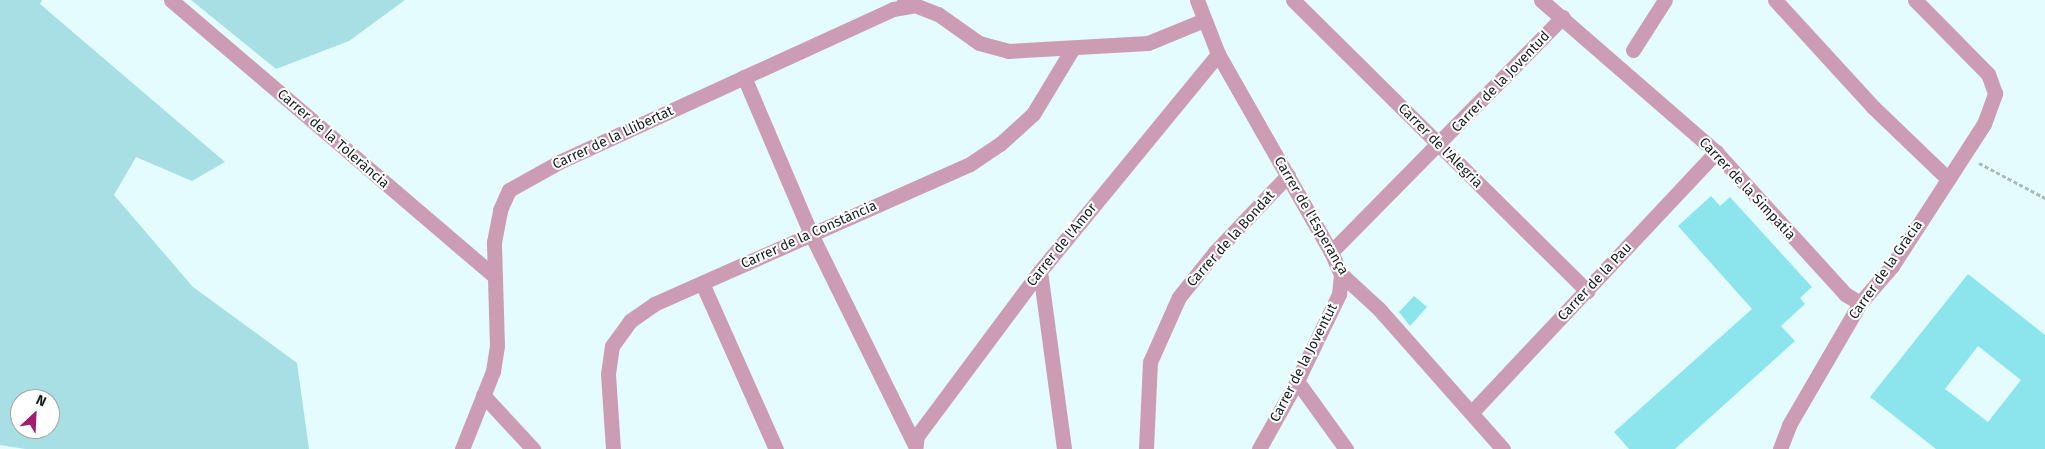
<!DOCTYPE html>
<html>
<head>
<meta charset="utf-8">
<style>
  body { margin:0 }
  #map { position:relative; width:2045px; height:449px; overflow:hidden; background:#e4fcfe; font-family:"Fira Sans",sans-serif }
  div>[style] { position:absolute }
  .green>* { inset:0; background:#a8dfe4 }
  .building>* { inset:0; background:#8ce5ed }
  .path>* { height:3px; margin-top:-1.5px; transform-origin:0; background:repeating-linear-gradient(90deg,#a6babb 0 4px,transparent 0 6.5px) }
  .street>* { height:15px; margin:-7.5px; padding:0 7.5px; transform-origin:7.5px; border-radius:7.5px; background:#cc9cb4 }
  span { translate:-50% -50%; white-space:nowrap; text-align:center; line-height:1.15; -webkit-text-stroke:4px #fff; paint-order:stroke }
  .street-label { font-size:14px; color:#161f1f }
  .north { position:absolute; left:10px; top:389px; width:50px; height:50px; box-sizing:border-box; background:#fff; border:1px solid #a2a5a5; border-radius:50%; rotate:25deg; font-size:14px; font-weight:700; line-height:20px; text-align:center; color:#161f1f }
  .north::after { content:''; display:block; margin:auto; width:18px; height:22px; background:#9f1e71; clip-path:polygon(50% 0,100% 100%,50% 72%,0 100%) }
</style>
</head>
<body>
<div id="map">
  <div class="green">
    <div style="clip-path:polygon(evenodd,0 0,42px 0,40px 4px,225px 162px,192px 181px,136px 157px,114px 195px,193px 287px,297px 363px,309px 449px,25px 449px,0 445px,0 0,20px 399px,50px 399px,50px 429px,20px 429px,20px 399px)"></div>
    <div style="clip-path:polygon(191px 0,405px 0,349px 41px,276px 69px)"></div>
  </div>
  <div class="building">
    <div style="clip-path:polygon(1711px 196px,1720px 206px,1730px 197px,1812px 287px,1800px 298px,1805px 304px,1781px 326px,1795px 341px,1675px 449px,1629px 449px,1614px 432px,1752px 309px,1678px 226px)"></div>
    <div style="clip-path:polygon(evenodd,1968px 274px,2045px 335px,2045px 449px,1936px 449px,1870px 397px,1968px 274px,1978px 346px,2021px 380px,1988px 422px,1945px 389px,1978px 346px)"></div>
    <div style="clip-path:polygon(1414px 296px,1427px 307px,1410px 326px,1399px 312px)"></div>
  </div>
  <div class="path">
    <div style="left:1979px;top:163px;width:75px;rotate:27.9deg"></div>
  </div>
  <div class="street">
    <div style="left:171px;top:0;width:426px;rotate:40.5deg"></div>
    <div style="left:1197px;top:0;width:58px;rotate:68.7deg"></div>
    <div style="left:1218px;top:54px;width:228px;rotate:60.3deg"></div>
    <div style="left:1331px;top:252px;width:24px;rotate:66deg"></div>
    <div style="left:1341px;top:274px;width:52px;rotate:42.6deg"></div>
    <div style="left:1379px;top:309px;width:187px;rotate:48.5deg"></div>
    <div style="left:1293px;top:0;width:414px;rotate:44.7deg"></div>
    <div style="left:1541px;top:0;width:232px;rotate:41deg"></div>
    <div style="left:1716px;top:152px;width:192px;rotate:47.7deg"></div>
    <div style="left:1845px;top:294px;width:17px;rotate:31deg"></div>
    <div style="left:1775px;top:0;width:145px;rotate:47.5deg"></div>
    <div style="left:1873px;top:107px;width:104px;rotate:43.8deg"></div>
    <div style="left:904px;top:1px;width:36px;rotate:21deg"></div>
    <div style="left:938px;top:14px;width:50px;rotate:35.3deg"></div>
    <div style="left:979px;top:43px;width:30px;rotate:15deg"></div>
    <div style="left:1008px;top:51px;width:140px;rotate:-3.3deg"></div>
    <div style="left:1148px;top:43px;width:61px;rotate:-22.3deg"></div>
    <div style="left:1633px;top:50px;width:59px;rotate:-57.4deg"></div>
    <div style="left:744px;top:77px;width:171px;rotate:66.9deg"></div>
    <div style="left:811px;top:234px;width:237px;rotate:63.8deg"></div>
    <div style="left:1331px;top:252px;width:330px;rotate:-45.4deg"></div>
    <div style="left:1040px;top:271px;width:180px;rotate:82.3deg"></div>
    <div style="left:702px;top:283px;width:182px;rotate:66deg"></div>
    <div style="left:1297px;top:381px;width:84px;rotate:54.2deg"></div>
    <div style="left:483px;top:395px;width:74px;rotate:47.2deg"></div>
    <div style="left:1472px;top:412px;width:357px;rotate:-46.8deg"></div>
    <div style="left:916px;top:443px;width:7px;rotate:-82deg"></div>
    <div style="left:917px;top:436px;width:206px;rotate:-53.3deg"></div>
    <div style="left:1040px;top:271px;width:281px;rotate:-50.6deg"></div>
    <div style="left:462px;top:449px;width:84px;rotate:-68.3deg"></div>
    <div style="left:493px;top:371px;width:25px;rotate:-81deg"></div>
    <div style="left:497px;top:346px;width:104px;rotate:-91.7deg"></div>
    <div style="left:494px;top:242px;width:33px;rotate:-79deg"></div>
    <div style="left:500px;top:210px;width:22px;rotate:-66deg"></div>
    <div style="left:509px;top:190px;width:57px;rotate:-29.2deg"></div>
    <div style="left:559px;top:162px;width:367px;rotate:-24.6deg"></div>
    <div style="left:893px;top:9px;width:18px;rotate:-9deg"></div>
    <div style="left:613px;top:449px;width:75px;rotate:-93.8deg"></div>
    <div style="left:608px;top:374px;width:28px;rotate:-82deg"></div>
    <div style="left:612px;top:346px;width:31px;rotate:-54deg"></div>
    <div style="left:630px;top:321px;width:29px;rotate:-35deg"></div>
    <div style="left:654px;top:304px;width:346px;rotate:-23.9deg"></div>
    <div style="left:970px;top:164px;width:36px;rotate:-34deg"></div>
    <div style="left:1000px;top:144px;width:45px;rotate:-42.3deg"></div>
    <div style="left:1033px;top:114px;width:77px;rotate:-58.8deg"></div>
    <div style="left:1146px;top:449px;width:87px;rotate:-87.4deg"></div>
    <div style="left:1150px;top:362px;width:71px;rotate:-66deg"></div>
    <div style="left:1179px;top:297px;width:58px;rotate:-51.3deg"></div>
    <div style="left:1215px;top:252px;width:106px;rotate:-46.5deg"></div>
    <div style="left:1259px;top:449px;width:78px;rotate:-60.8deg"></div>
    <div style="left:1297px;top:381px;width:97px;rotate:-64.2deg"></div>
    <div style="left:1339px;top:294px;width:20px;rotate:-84deg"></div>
    <div style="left:1780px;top:449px;width:26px;rotate:-69deg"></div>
    <div style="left:1789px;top:425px;width:141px;rotate:-59.8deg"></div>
    <div style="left:1860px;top:303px;width:49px;rotate:-49.1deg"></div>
    <div style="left:1892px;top:266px;width:169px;rotate:-57.1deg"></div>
    <div style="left:1984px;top:124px;width:33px;rotate:-70deg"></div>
    <div style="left:1995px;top:93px;width:20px;rotate:-110deg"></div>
    <div style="left:1988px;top:74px;width:104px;rotate:-134.6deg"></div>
  </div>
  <div class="street-label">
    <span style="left:1501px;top:82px;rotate:-46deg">Carrer de la Joventud</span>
    <span style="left:613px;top:138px;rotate:-25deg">Carrer de la Llibertat</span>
    <span style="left:333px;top:139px;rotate:41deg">Carrer de la Tolerància</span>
    <span style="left:1440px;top:146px;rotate:45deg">Carrer de l'Alegria</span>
    <span style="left:1747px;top:189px;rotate:47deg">Carrer de la Simpatia</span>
    <span style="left:1311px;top:216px;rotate:60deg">Carrer de l'Esperança</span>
    <span style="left:809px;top:235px;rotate:-24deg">Carrer de la Constància</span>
    <span style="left:1231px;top:239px;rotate:-48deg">Carrer de la Bondat</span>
    <span style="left:1062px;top:245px;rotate:-51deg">Carrer de l'Amor</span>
    <span style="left:1886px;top:270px;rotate:-55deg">Carrer de la Gràcia</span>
    <span style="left:1595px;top:282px;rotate:-47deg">Carrer de la Pau</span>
    <span style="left:1304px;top:363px;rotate:-63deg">Carrer de la Joventut</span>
  </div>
  <div class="north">N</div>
</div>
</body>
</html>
